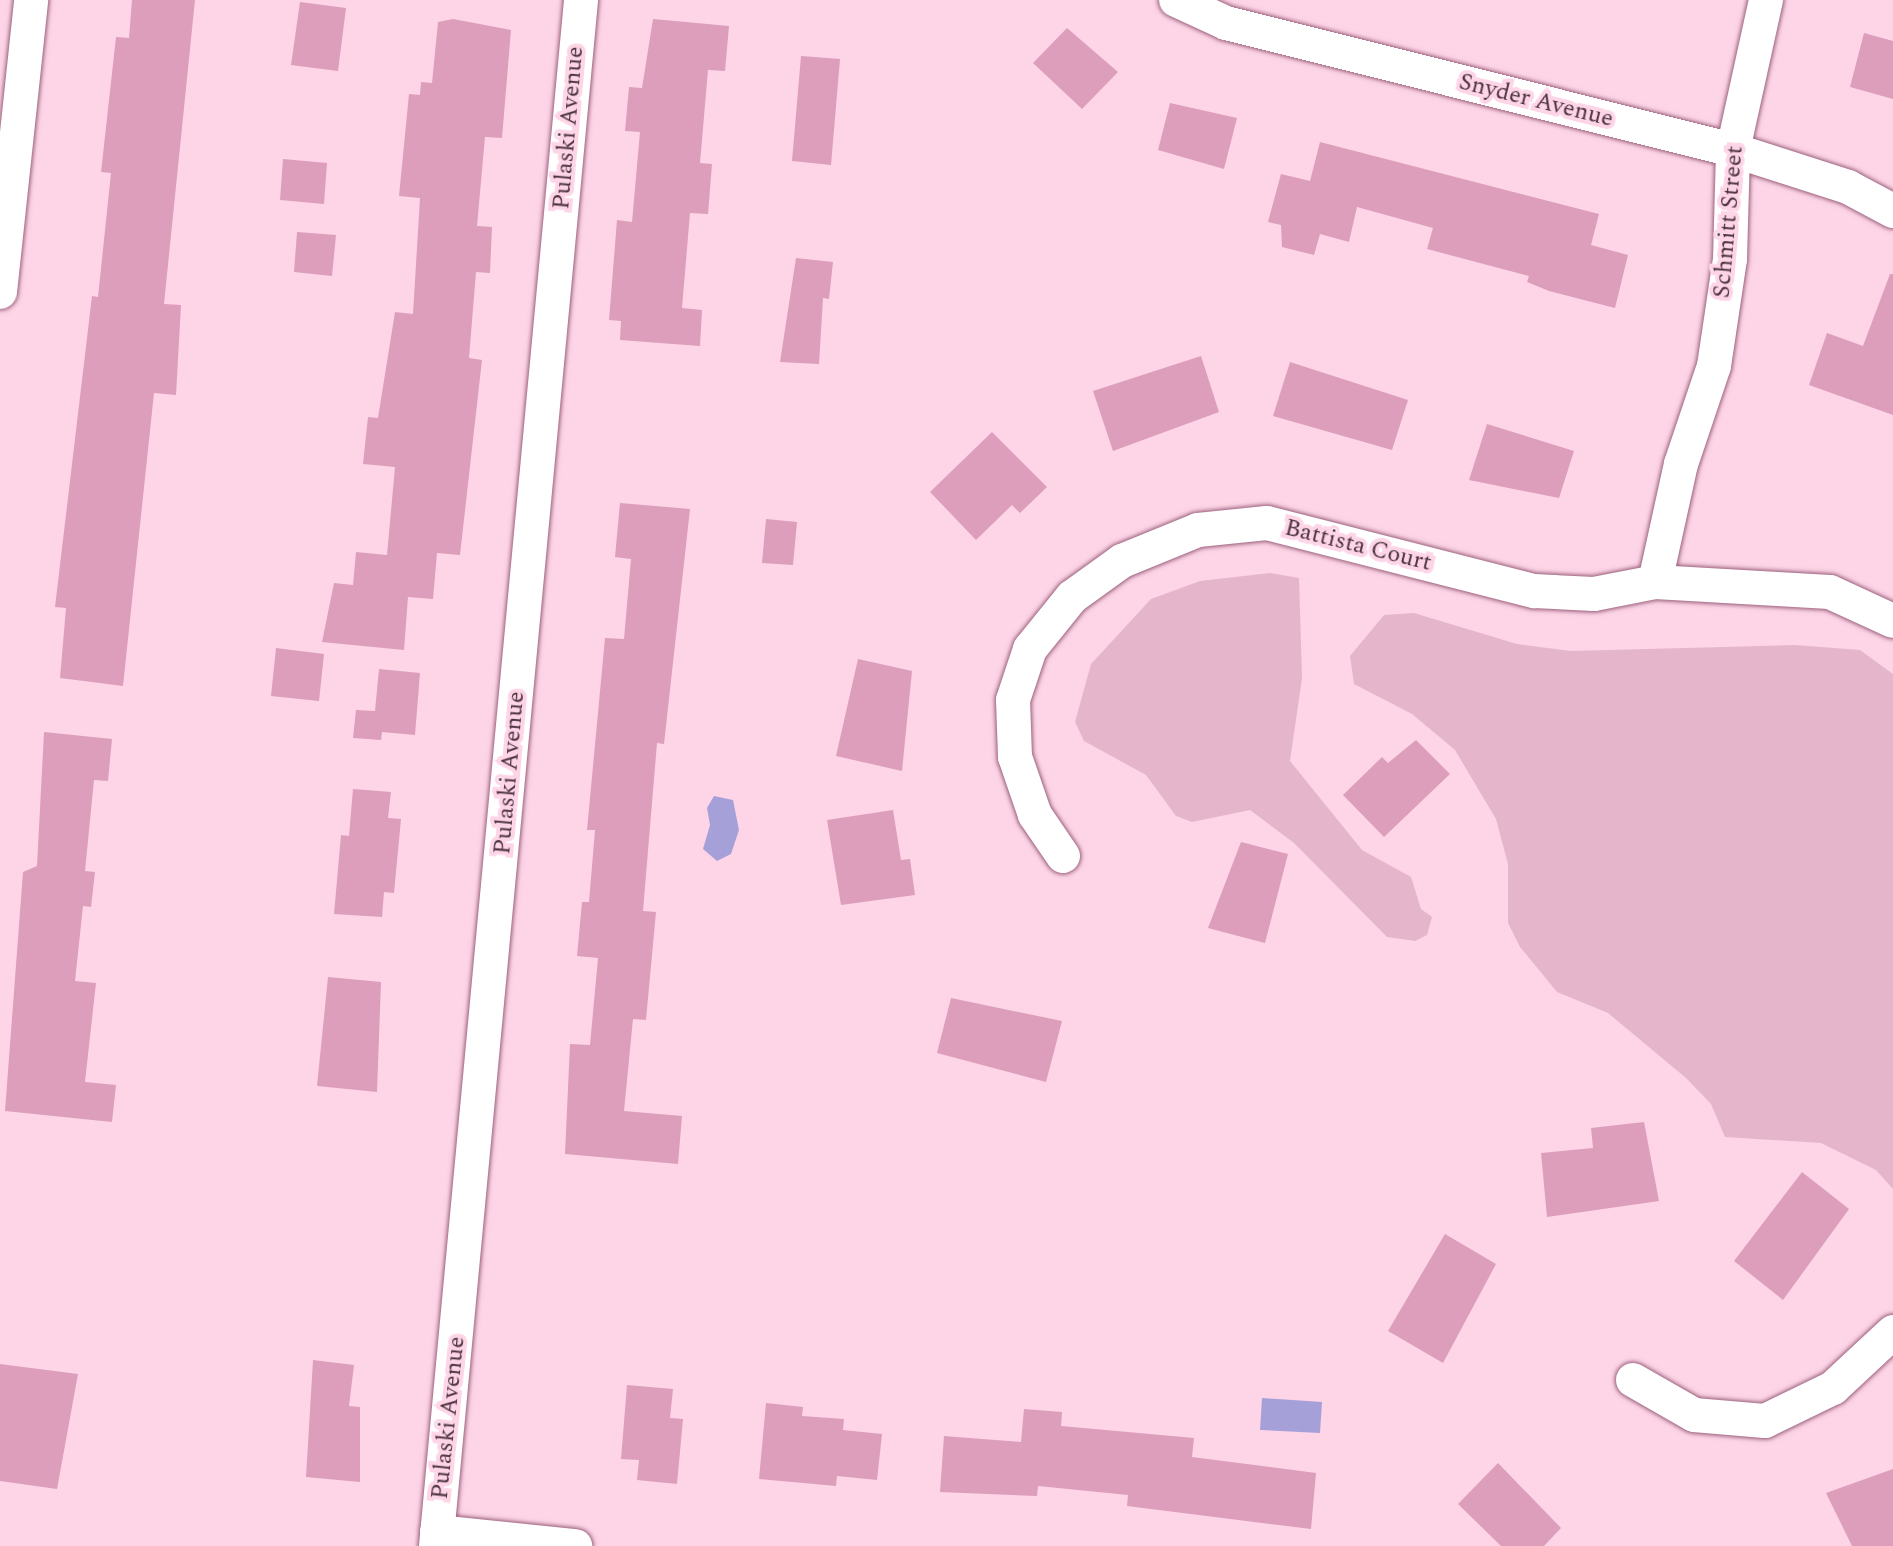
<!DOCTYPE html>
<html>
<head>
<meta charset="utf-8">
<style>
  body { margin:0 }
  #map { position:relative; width:1893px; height:1546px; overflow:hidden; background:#fdd5e7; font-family:Spectral,serif }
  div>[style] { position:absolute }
  .green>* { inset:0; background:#e5b6cb }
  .water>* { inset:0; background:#a6a0d9 }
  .building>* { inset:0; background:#dc9ebb }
  .roads { filter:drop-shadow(0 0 2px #9c617d) drop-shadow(0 0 2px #9c617d) }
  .street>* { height:34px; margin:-17px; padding:0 17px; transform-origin:17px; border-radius:17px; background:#fff }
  span { translate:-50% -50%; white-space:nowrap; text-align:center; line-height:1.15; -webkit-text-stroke:8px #fdd5e7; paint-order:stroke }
  .street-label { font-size:24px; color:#4c323e }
</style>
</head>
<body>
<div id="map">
  <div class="green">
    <div style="clip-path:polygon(1270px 573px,1299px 578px,1302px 678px,1290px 761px,1362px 850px,1411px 877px,1421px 909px,1432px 917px,1427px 935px,1415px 941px,1387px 937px,1294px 843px,1250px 810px,1192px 822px,1176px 816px,1146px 775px,1084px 741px,1075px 722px,1091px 664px,1151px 599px,1200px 581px)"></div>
    <div style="clip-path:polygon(1414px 613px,1517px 644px,1571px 651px,1795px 645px,1860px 650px,1893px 674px,1893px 1189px,1876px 1170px,1821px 1143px,1725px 1137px,1711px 1104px,1686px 1078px,1608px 1013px,1557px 992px,1520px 947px,1508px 923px,1508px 864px,1496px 819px,1455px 750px,1412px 714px,1354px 684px,1350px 656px,1384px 615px)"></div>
  </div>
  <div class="water">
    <div style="clip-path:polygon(714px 796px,733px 800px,739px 830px,731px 854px,717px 861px,703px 849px,710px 825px,707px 808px)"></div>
    <div style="clip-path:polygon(1262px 1398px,1322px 1402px,1320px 1433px,1260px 1430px)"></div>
  </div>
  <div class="building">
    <div style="clip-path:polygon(132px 0,195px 0,164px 304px,181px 305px,176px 395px,154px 393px,123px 686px,60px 678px,66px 608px,55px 607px,92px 296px,98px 297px,111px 173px,101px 172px,116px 37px,129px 38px)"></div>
    <div style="clip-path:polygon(300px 2px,346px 8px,338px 71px,291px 65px)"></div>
    <div style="clip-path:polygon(453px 19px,511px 30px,502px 138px,485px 137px,477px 226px,492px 227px,490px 273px,476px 272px,469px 358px,482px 360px,460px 555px,437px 553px,433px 599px,408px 597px,404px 650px,322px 642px,334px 583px,353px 585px,356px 552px,387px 555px,395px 467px,363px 464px,368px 417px,378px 418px,395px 312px,413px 314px,420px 198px,399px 196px,409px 94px,420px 95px,421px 82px,432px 83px,438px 22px)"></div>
    <div style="clip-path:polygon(653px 19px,729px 26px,725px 71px,708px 70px,700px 163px,712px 164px,708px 214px,690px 213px,682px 308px,702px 310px,700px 346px,620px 340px,621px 321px,609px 320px,617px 220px,632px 222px,640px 132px,625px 131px,629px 87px,642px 88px)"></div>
    <div style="clip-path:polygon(1067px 28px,1118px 72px,1082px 109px,1033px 63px)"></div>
    <div style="clip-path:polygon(1864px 33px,1893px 41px,1893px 99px,1850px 87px)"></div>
    <div style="clip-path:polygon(801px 56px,840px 59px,831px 165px,792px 161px)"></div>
    <div style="clip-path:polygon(1170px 103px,1237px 118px,1224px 169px,1158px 150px)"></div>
    <div style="clip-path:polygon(1320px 142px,1599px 214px,1591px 245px,1628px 255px,1615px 308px,1549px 291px,1527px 282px,1529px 276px,1427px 249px,1433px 228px,1357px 207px,1349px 242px,1320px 234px,1314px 255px,1282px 247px,1281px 225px,1268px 222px,1281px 174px,1310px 181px)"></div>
    <div style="clip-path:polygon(283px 159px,327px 163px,324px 204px,280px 200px)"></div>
    <div style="clip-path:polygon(297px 232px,336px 235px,332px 276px,294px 272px)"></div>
    <div style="clip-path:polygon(796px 258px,833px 262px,829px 299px,823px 298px,819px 364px,780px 362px)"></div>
    <div style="clip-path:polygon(1890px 274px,1893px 274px,1893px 415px,1809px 385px,1827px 333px,1863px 346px)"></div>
    <div style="clip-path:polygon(1201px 356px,1219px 412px,1113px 451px,1093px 391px)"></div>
    <div style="clip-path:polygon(1290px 362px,1408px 400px,1392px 450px,1273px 416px)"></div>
    <div style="clip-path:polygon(1487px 424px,1574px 451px,1559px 498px,1469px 480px)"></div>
    <div style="clip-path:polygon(992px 432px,1047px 487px,1020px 513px,1012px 505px,976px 540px,930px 492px)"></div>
    <div style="clip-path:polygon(620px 503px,690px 509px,664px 744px,657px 743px,643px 911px,656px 912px,646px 1020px,633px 1019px,624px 1111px,682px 1116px,678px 1164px,565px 1154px,570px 1044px,590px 1045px,598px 958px,577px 956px,582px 902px,589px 902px,595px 830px,587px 830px,605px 638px,624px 639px,631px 559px,615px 557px)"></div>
    <div style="clip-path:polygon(766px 519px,797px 522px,793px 565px,762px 563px)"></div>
    <div style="clip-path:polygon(276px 648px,324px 654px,319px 701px,271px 696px)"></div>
    <div style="clip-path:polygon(858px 659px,912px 671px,902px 771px,836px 756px)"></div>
    <div style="clip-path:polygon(379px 669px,420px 673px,415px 735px,382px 732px,381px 740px,353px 738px,356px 710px,375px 711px)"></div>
    <div style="clip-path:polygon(44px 732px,112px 739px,108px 781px,94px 780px,85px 871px,95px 872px,91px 907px,83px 906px,75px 981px,96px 983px,85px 1082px,116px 1085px,112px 1122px,5px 1111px,23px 872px,37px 866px)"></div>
    <div style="clip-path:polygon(1416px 740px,1450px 774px,1384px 837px,1343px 795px,1382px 757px,1388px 763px)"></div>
    <div style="clip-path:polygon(353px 789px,391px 792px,388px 818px,401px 819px,394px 893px,384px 892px,382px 917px,334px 914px,341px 835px,349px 836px)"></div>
    <div style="clip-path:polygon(893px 810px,901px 860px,910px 859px,915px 895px,841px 905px,827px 820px)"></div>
    <div style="clip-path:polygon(1241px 842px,1288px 854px,1265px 943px,1208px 928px)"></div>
    <div style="clip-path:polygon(328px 977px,381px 982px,377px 1092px,317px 1086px)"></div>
    <div style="clip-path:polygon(951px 998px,1062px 1021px,1046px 1082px,937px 1053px)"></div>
    <div style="clip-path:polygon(1644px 1122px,1659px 1201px,1547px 1217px,1541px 1153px,1593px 1148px,1591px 1128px)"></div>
    <div style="clip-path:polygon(1802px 1172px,1849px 1209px,1783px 1300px,1734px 1261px)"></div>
    <div style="clip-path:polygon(1445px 1234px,1496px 1264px,1443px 1363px,1388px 1331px)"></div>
    <div style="clip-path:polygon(313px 1360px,354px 1365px,349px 1406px,360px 1407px,360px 1482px,306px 1477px)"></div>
    <div style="clip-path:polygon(0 1364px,78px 1374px,57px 1489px,0 1481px)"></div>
    <div style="clip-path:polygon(627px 1385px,673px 1389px,670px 1418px,683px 1419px,677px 1484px,637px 1480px,639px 1460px,621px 1459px)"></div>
    <div style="clip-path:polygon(766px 1403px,803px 1407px,802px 1416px,844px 1419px,843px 1430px,882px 1434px,877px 1480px,837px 1476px,836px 1486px,759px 1479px)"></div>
    <div style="clip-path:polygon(1024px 1409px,1062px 1412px,1061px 1426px,1194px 1438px,1192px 1457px,1316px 1473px,1311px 1529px,1127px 1506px,1128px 1495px,1038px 1486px,1037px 1496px,940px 1492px,944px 1436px,1021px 1442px)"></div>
    <div style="clip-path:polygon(1498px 1463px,1561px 1528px,1544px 1546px,1501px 1546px,1458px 1504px)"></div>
    <div style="clip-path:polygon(1893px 1469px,1893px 1546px,1852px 1546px,1826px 1493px)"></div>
  </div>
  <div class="roads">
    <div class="street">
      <div style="left:1176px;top:0;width:55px;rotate:24.7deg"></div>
      <div style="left:1226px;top:23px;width:523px;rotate:14.06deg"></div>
      <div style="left:1733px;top:150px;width:121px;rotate:17.8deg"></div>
      <div style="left:1848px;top:187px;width:51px;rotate:28.1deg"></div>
      <div style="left:0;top:292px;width:294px;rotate:-83.9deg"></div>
      <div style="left:1655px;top:582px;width:121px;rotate:-77.6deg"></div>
      <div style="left:1681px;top:464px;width:103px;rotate:-71.4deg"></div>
      <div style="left:1714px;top:366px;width:108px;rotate:-81.5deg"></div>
      <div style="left:1730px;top:259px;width:109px;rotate:-88.4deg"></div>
      <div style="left:1733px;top:150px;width:154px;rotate:-77.6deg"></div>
      <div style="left:1063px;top:856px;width:50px;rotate:-124.3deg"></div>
      <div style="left:1035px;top:815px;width:61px;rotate:-109deg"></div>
      <div style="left:1015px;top:757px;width:57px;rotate:-92deg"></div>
      <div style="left:1013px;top:700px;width:54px;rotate:-71.6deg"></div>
      <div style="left:1030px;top:649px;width:67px;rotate:-51.1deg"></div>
      <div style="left:1072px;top:597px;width:62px;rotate:-35.8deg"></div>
      <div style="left:1122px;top:561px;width:82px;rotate:-22.2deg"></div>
      <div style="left:1198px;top:530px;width:69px;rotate:-5.8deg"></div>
      <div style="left:1267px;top:523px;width:276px;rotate:14.3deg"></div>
      <div style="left:1534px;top:591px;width:60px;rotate:2.9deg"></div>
      <div style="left:1594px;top:594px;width:62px;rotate:-11.1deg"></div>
      <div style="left:1655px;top:582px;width:175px;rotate:3.3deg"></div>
      <div style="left:1830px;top:592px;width:69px;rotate:24.7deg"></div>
      <div style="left:1633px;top:1380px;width:70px;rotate:29.8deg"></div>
      <div style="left:1694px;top:1415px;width:71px;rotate:4.8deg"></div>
      <div style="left:1765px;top:1421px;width:76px;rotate:-25.9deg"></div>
      <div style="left:1833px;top:1388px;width:82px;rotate:-43deg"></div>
      <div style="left:437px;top:1532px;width:139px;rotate:5.8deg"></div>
      <div style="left:436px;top:1546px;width:1553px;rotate:-84.64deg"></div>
    </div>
  </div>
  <div class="street-label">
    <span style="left:1536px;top:101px;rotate:14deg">Snyder Avenue</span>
    <span style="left:569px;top:128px;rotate:-85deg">Pulaski Avenue</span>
    <span style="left:1729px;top:222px;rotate:-85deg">Schmitt Street</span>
    <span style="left:1358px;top:546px;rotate:14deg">Battista Court</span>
    <span style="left:510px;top:773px;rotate:-85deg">Pulaski Avenue</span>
    <span style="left:449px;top:1418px;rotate:-84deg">Pulaski Avenue</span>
  </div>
</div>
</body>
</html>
